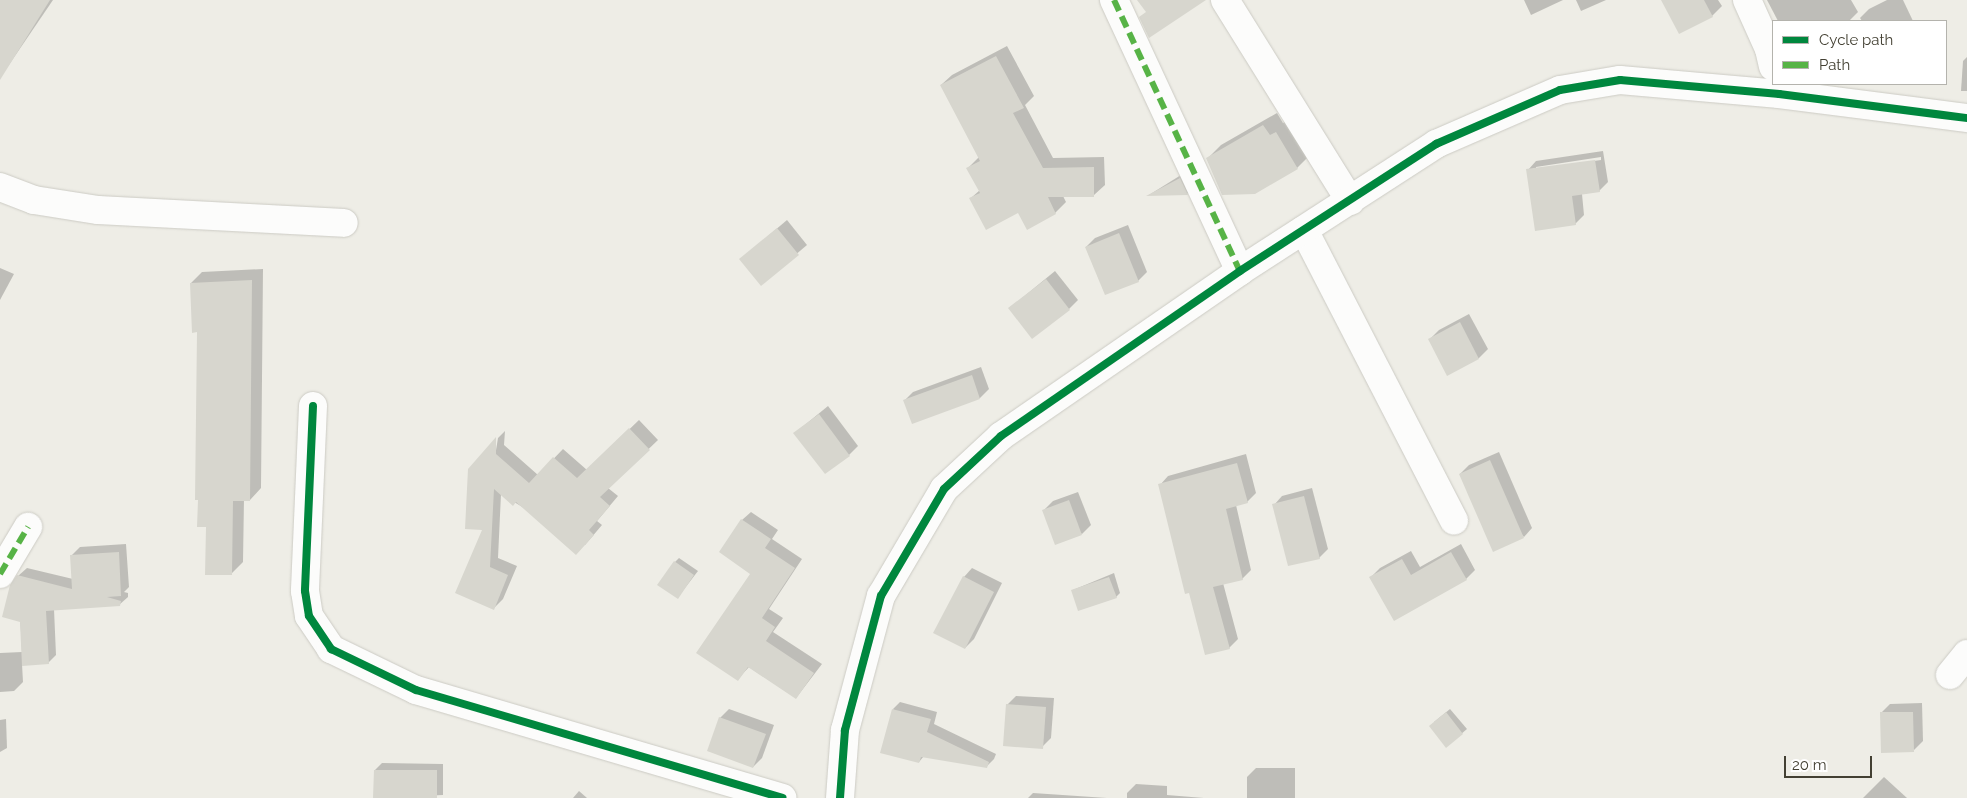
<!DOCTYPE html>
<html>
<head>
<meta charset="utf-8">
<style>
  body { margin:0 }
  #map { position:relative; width:1967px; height:798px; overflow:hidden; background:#eeede6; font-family:Raleway,sans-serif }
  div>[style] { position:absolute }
  .shadow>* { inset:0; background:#0003 }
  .building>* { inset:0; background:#d7d6ce }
  .roads { filter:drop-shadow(0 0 1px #cccbc4) drop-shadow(0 0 1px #cccbc4) }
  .minor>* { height:28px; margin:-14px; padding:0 14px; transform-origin:14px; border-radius:14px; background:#fcfcfb }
  .quiet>* { height:6px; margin-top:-3px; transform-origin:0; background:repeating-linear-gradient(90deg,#57b346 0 12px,transparent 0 18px) }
  .cycleway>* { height:8px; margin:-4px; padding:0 4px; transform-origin:4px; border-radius:4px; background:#00873e }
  span { translate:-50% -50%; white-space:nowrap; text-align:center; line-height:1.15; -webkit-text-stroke:4px #fff; paint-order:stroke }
  .legend { position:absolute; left:1772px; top:20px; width:175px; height:65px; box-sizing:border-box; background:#fff; border:1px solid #b4b3ad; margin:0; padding:6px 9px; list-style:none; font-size:15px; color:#434033 }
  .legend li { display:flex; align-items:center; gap:10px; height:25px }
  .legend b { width:25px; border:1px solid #b4b3ad }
  .scale { position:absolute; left:1784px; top:756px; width:88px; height:22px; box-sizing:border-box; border:2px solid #434033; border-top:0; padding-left:6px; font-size:15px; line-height:18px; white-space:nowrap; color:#434033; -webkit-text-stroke:4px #fff; paint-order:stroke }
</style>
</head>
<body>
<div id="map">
  <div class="shadow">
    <div style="clip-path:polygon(0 0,53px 0,4px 72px,0 69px)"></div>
    <div style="clip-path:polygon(1524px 0,1563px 0,1531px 15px)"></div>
    <div style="clip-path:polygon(1576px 0,1606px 0,1581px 11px)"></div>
    <div style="clip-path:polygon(1663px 0,1718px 0,1722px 6px,1712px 16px)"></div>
    <div style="clip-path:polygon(1767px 0,1851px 0,1858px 12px,1849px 21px,1778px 21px)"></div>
    <div style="clip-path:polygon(1887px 0,1903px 0,1913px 21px,1862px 21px,1860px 18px,1869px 9px)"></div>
    <div style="clip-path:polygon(1007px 46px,1034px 96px,1025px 105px,1053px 158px,1104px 157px,1105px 185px,1094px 195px,1063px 196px,1066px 202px,1055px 213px,1027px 228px,1019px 211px,971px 198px,980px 190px,968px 168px,979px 157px,941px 85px,952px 75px)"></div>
    <div style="clip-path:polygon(1967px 57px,1967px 91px,1961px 91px,1963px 61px)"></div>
    <div style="clip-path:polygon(1277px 113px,1283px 123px,1289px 120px,1310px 155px,1297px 168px,1208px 158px,1221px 145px)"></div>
    <div style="clip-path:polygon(evenodd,1603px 151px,1608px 182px,1599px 191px,1582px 194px,1584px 215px,1575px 224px,1528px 170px,1536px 161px,1603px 151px,1601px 157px,1601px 160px,1536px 169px,1536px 167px,1601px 157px)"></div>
    <div style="clip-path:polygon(1189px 170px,1196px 185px,1187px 194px,1149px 195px)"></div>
    <div style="clip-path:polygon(787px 220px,807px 245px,761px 284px,741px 259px)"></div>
    <div style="clip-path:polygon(1128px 225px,1147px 272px,1138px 281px,1086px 247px,1095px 238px)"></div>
    <div style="clip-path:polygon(0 268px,14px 274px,0 300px)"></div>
    <div style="clip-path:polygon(263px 269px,261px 488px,250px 500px,244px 499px,243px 562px,231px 574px,207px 526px,199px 331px,191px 283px,202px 272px)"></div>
    <div style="clip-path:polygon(1055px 271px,1078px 300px,1069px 309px,1010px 308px)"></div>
    <div style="clip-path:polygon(1469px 314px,1488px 349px,1479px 358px,1448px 374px,1430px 339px,1439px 330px)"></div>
    <div style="clip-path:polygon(981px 367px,989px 389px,980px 398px,904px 401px,913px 392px)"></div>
    <div style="clip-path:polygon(828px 406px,858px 446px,849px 455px,795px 433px)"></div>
    <div style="clip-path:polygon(639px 420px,658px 440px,608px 488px,618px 496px,597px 521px,602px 525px,585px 545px,501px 494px,498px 558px,517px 566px,503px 599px,494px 608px,483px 529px,498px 438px,505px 431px,504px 445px,538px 475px,563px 449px,587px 470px)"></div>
    <div style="clip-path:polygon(1499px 452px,1532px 528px,1524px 537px,1460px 474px,1469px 465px)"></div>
    <div style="clip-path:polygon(1246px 454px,1256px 493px,1247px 502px,1236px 505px,1251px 570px,1242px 579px,1223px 583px,1238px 639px,1229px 648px,1160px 485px,1168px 476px)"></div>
    <div style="clip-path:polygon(1312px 488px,1328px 549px,1319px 558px,1274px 505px,1282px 496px)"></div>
    <div style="clip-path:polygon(1078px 492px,1091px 525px,1082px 534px,1044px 510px,1053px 501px)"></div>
    <div style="clip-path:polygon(751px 512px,778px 530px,772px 539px,802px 559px,769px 609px,783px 618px,773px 632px,822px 664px,796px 698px,749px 667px,738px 679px,752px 573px,742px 520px)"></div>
    <div style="clip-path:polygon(126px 544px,129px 587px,124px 592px,128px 593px,128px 597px,119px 605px,54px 609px,56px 655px,48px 663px,22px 664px,23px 682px,14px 691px,0 692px,0 653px,22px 652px,18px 576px,27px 568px,73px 579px,72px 555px,80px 547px)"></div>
    <div style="clip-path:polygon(1461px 544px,1475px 570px,1466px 579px,1371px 577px,1380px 568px,1411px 551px,1420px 567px)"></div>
    <div style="clip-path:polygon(679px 558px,698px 571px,678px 597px,675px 562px)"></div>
    <div style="clip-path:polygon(972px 568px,1002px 583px,974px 639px,965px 648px,964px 577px)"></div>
    <div style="clip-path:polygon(1114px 573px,1120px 593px,1116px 597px,1073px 590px)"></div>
    <div style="clip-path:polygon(1016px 696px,1054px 698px,1051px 738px,1042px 747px,1007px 705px)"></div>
    <div style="clip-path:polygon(900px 702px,937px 712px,934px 724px,996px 754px,994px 759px,987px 766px,924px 756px,919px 762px,893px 709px)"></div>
    <div style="clip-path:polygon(1922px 703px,1923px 741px,1914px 750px,1882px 712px,1890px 704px)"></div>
    <div style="clip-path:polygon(729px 709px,774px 725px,762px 758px,753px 767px,720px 718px)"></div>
    <div style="clip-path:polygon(1450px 709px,1467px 729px,1447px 746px,1434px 722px)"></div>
    <div style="clip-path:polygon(6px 719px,7px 748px,0 752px,0 720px)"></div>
    <div style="clip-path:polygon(382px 763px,443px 764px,443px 795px,375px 798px,375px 770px)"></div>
    <div style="clip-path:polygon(1256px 768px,1295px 768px,1295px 798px,1247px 798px,1247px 777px)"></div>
    <div style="clip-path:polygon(1884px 777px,1907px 798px,1863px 798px)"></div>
    <div style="clip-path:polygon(1136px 784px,1167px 786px,1167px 795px,1204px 798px,1127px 798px,1127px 793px)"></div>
    <div style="clip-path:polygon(579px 791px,587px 798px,573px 798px)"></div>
    <div style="clip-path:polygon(1033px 793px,1107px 798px,1028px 798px)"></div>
  </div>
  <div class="building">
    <div style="clip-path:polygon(0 0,50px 0,0 80px)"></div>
    <div style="clip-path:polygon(1137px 0,1206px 0,1149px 38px,1139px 17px,1146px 12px)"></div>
    <div style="clip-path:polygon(1661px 0,1704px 0,1713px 17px,1679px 34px)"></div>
    <div style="clip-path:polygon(996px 56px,1024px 108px,1013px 113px,1043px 168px,1094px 167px,1094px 197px,1048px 197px,1056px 214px,1027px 230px,1018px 213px,986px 230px,969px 198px,980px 193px,966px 168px,980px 161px,940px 85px)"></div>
    <div style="clip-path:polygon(1263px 125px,1270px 135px,1276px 132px,1298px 169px,1255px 194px,1222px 195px,1206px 158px)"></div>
    <div style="clip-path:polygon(1595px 160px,1600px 192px,1572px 196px,1576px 225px,1535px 231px,1526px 169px)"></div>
    <div style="clip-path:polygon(1180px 178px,1188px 195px,1146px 196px)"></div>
    <div style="clip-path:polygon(777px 228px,799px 255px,761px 286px,739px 259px)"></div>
    <div style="clip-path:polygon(1119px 233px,1139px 282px,1105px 295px,1085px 247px)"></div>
    <div style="clip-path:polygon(1046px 279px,1070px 310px,1032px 339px,1008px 308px)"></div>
    <div style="clip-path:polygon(252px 280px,250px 501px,233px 501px,232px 575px,205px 575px,206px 527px,197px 527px,198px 500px,195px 500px,197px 332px,192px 333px,190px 283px)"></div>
    <div style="clip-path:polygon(1460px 322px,1479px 359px,1447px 376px,1428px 339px)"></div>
    <div style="clip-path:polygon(972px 375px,980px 399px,912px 424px,903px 400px)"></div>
    <div style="clip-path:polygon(819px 414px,850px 456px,825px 474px,793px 433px)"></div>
    <div style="clip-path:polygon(629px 428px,650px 450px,600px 497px,610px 506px,589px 530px,594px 535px,576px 555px,516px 502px,513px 506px,494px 489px,490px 567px,508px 575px,494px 610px,455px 593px,482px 530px,465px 529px,468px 469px,496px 437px,496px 454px,529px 483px,553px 457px,577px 478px)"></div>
    <div style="clip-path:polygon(1490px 460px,1524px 538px,1493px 552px,1459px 474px)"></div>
    <div style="clip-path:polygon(1237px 463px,1248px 503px,1226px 509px,1243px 580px,1213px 587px,1230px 649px,1205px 655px,1189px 593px,1185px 594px,1158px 484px)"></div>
    <div style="clip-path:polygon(1304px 496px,1320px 559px,1288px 566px,1272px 504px)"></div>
    <div style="clip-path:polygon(1069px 500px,1082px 535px,1055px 545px,1042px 510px)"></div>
    <div style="clip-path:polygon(741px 519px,771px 539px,765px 548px,795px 568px,762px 618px,775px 627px,766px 641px,814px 673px,796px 699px,748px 667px,738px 681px,696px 653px,750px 574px,719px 552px)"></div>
    <div style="clip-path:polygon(119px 552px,121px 596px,107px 597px,121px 601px,120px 606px,46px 611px,49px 664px,22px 666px,20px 622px,2px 617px,10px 585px,17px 575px,72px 589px,70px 555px)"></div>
    <div style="clip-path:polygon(1451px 552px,1467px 580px,1394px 621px,1369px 577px,1402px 559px,1411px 575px)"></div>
    <div style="clip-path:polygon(674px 561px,694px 575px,678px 599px,657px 585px)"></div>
    <div style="clip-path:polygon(963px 576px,994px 592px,965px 649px,933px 633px)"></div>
    <div style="clip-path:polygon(1109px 577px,1117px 598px,1078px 611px,1071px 590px)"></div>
    <div style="clip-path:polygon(1006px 704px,1046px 707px,1043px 749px,1003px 746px)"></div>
    <div style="clip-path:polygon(892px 709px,931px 719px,927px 732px,989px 762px,987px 768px,921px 757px,919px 763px,880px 753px)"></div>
    <div style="clip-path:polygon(1446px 712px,1463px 734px,1446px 748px,1429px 726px)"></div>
    <div style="clip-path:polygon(1880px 712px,1913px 712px,1914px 752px,1881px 753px)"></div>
    <div style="clip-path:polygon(719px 717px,766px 734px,753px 768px,707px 751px)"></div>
    <div style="clip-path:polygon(374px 770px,437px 770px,437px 798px,373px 798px)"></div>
  </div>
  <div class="roads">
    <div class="minor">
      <div style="left:1114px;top:0;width:299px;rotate:65.1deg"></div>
      <div style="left:1225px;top:0;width:237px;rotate:58.1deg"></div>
      <div style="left:1747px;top:0;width:54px;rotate:65.8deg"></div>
      <div style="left:1769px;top:49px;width:18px;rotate:77deg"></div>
      <div style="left:0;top:187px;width:36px;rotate:21deg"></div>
      <div style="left:34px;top:200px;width:65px;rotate:8.9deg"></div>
      <div style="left:98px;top:210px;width:246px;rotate:3deg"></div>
      <div style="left:1304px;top:230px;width:327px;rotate:62.7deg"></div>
      <div style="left:313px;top:406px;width:185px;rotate:92.5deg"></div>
      <div style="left:305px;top:591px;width:25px;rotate:81deg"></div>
      <div style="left:309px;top:616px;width:40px;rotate:56deg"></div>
      <div style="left:331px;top:649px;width:94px;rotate:25.8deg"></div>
      <div style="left:416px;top:690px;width:382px;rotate:16.4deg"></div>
      <div style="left:0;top:574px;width:55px;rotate:-59.2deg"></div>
      <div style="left:1950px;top:675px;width:27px;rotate:-51deg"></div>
      <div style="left:840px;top:798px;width:68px;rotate:-85.8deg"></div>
      <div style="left:845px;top:730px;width:139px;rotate:-75deg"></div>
      <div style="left:881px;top:596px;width:124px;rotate:-59.5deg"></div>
      <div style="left:944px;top:489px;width:78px;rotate:-42.9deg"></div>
      <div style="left:1001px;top:436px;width:290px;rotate:-34.6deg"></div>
      <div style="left:1240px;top:271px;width:234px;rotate:-32.9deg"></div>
      <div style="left:1436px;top:144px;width:135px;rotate:-23.5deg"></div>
      <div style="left:1560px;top:90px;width:61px;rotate:-9.5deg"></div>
      <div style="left:1620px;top:80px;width:160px;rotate:5deg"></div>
      <div style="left:1779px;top:94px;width:190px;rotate:7.3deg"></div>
    </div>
  </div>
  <div class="quiet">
    <div style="left:1114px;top:0;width:299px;rotate:65.1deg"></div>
    <div style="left:0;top:574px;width:55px;rotate:-59.2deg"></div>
  </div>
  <div class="cycleway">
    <div style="left:313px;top:406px;width:185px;rotate:92.5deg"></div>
    <div style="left:305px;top:591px;width:25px;rotate:81deg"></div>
    <div style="left:309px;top:616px;width:40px;rotate:56deg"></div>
    <div style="left:331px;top:649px;width:94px;rotate:25.8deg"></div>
    <div style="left:416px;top:690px;width:382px;rotate:16.4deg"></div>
    <div style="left:840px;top:798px;width:68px;rotate:-85.8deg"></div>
    <div style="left:845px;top:730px;width:139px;rotate:-75deg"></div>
    <div style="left:881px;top:596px;width:124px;rotate:-59.5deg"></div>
    <div style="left:944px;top:489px;width:78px;rotate:-42.9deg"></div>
    <div style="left:1001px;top:436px;width:290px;rotate:-34.6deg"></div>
    <div style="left:1240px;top:271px;width:234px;rotate:-32.9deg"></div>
    <div style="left:1436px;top:144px;width:135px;rotate:-23.5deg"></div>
    <div style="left:1560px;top:90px;width:61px;rotate:-9.5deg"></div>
    <div style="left:1620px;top:80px;width:160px;rotate:5deg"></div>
    <div style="left:1779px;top:94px;width:190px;rotate:7.3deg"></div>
  </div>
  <ul class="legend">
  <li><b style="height:6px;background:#00873e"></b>Cycle path</li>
  <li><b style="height:6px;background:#57b346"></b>Path</li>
  </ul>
  <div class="scale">20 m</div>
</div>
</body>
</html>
